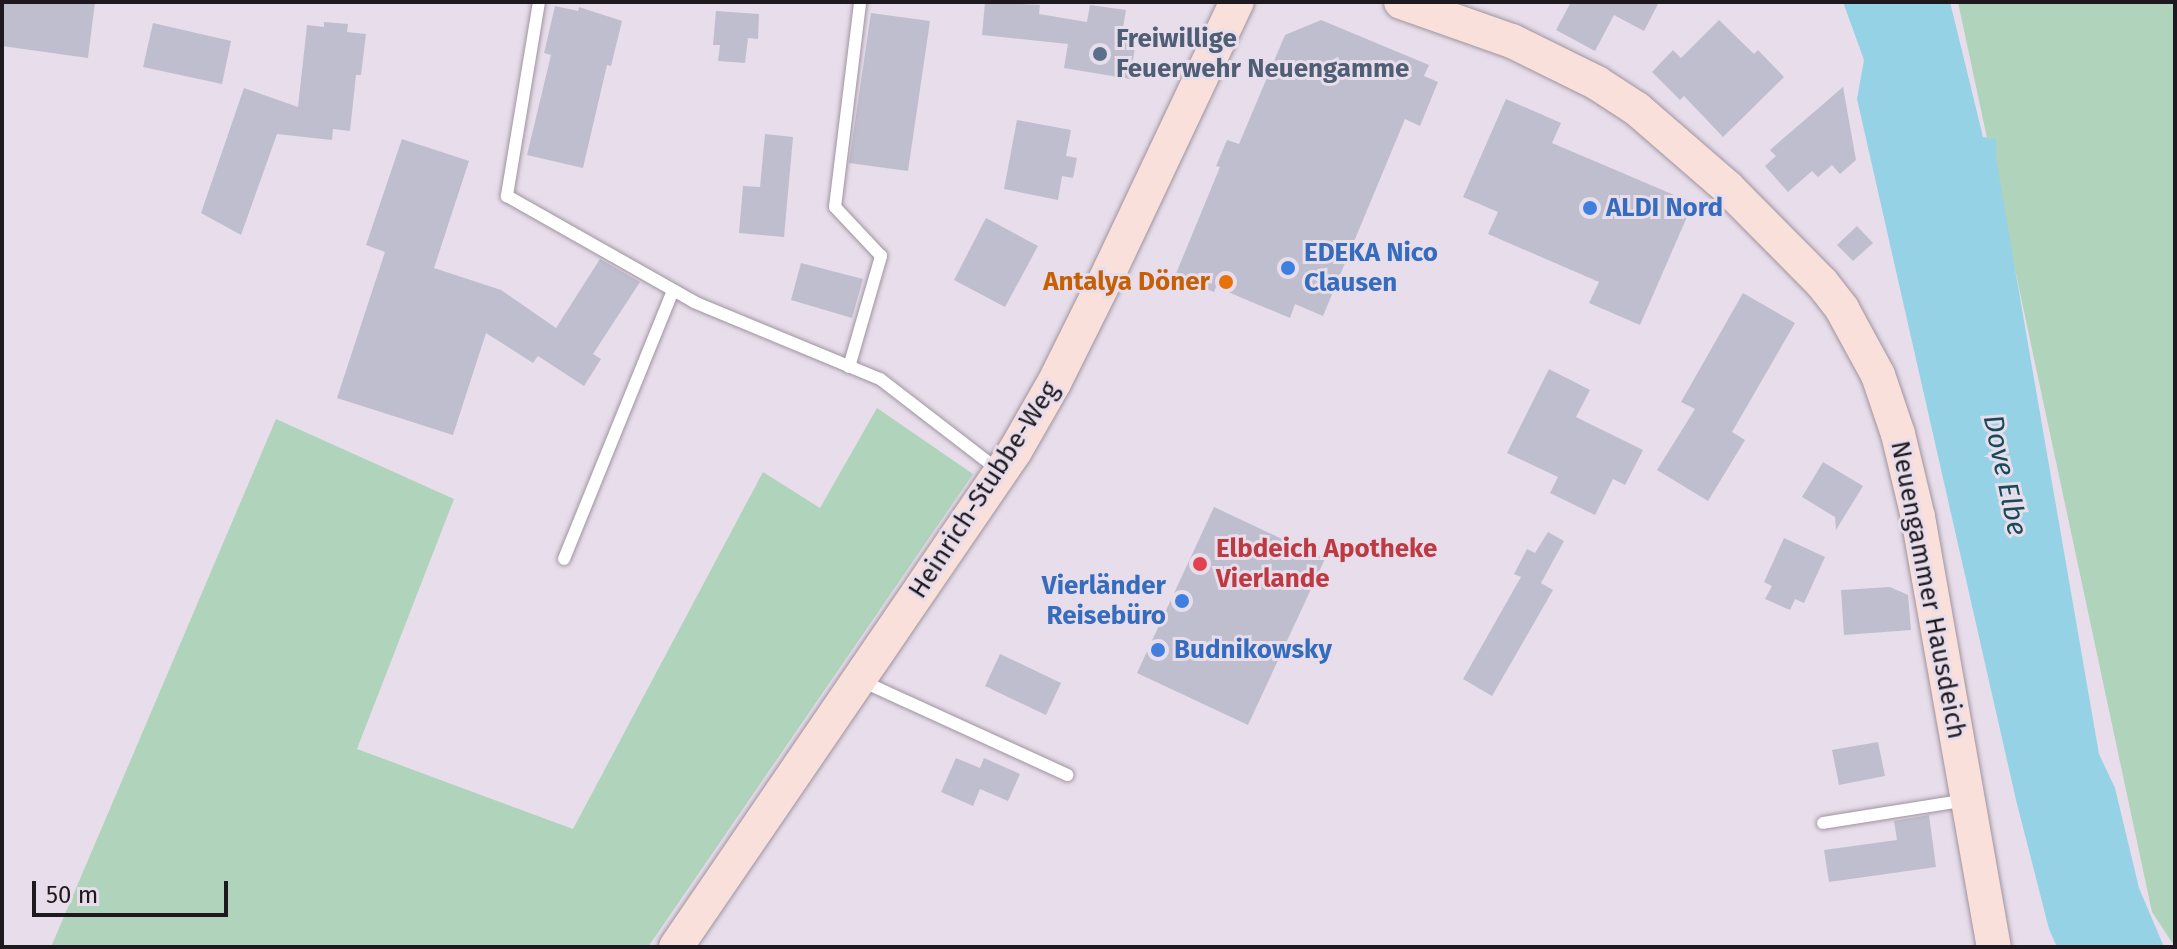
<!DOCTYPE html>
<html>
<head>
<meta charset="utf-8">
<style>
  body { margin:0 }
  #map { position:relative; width:2177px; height:949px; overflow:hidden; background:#e8ddea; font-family:"Fira Sans",sans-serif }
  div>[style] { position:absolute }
  .green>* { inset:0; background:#b0d4bb }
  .water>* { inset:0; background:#96d2e5 }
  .building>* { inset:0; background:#bfbece }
  .roads { filter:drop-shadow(0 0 2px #9e94a0) drop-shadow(0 0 2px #9e94a0) }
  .lane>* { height:12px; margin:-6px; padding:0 6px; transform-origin:6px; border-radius:6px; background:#fff }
  .secondary>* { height:34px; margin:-17px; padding:0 17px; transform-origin:17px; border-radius:17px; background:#fae0db }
  .dots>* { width:22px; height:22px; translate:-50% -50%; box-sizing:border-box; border:4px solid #e8ddea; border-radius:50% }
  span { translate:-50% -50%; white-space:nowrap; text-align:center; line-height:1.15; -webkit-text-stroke:6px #e8ddea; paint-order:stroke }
  .service-label { font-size:26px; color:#4e5e75; font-weight:700 }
  .left { translate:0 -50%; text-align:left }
  .shop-label { font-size:26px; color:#366cbe; font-weight:700 }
  .right { translate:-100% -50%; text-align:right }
  .food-label { font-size:26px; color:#c56008; font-weight:700 }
  .street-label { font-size:26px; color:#1d191e }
  .health-label { font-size:26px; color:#be3a42; font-weight:700 }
  .water-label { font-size:28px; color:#184b59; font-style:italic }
  .frame { position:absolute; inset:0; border:4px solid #1d191e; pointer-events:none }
  .scale { position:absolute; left:32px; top:881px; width:196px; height:36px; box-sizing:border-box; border:4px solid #1d191e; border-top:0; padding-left:10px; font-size:24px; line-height:28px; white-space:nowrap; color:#1d191e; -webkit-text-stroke:6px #e8ddea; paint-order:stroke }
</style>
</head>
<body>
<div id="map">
  <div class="green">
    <div style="clip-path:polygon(1958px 2px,2175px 2px,2175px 947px,2152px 912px)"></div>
    <div style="clip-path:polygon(877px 408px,973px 474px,648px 947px,51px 947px,276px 419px,454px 499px,357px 749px,573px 829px,763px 472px,820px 508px)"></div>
  </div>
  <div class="water">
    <div style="clip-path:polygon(1843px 2px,1950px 2px,1983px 137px,1996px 139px,1996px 159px,2099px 754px,2115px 788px,2139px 888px,2164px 947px,2057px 947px,2049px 929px,2016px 800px,1857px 99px,1864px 60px)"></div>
  </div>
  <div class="building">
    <div style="clip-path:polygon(2px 2px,95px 2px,88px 58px,2px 46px)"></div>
    <div style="clip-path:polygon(985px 2px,1040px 5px,1039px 14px,1087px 22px,1090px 5px,1126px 10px,1121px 39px,1136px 41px,1130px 79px,1064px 68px,1068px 44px,982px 35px)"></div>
    <div style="clip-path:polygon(1571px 2px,1659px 2px,1644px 31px,1614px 15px,1595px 51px,1556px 30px)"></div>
    <div style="clip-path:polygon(555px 6px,578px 11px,579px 7px,622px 21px,611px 66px,607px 65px,583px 168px,527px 155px,551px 55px,544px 53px)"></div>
    <div style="clip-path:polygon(716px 11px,759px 14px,758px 39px,748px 38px,745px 63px,718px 61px,720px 45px,713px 45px)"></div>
    <div style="clip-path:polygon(871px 13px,930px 21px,908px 171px,849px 163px)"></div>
    <div style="clip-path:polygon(1321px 20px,1429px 65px,1424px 76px,1438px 82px,1420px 126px,1405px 119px,1323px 316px,1295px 304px,1290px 318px,1216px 287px,1214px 292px,1175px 276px,1220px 167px,1216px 166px,1227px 140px,1239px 144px,1285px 35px)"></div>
    <div style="clip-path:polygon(1719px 20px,1754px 54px,1758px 50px,1784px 77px,1723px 137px,1684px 96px,1680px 100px,1652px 72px,1673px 50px,1681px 58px)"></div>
    <div style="clip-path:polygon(324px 22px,348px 24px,347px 32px,366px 34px,361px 75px,356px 75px,350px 131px,333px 129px,332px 140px,277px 134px,241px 235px,201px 213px,244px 88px,298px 107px,307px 25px,324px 27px)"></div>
    <div style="clip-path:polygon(153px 23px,231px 41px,222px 84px,143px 67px)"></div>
    <div style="clip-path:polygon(1843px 87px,1856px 160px,1840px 174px,1832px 165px,1818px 177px,1812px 171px,1788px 192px,1765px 166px,1776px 156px,1770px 150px)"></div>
    <div style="clip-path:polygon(1506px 99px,1561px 123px,1552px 143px,1693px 203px,1640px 325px,1589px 303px,1599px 282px,1488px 234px,1498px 212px,1463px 197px)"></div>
    <div style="clip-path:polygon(1017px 120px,1071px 130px,1066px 156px,1077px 158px,1073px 178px,1062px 176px,1058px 200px,1004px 189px)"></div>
    <div style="clip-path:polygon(765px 134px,793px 137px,784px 237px,739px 233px,743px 186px,760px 187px)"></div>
    <div style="clip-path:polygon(402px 139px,469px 161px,434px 268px,501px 290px,556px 328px,600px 259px,640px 282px,593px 354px,601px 359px,584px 386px,538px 356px,533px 363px,486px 333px,453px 435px,337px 398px,385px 252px,366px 245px)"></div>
    <div style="clip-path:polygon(986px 218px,1038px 246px,1005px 307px,954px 280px)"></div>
    <div style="clip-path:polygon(1857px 226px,1873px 243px,1853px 261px,1837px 245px)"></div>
    <div style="clip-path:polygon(801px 263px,863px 279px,852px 318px,791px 300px)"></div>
    <div style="clip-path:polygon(1743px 293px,1795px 323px,1732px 432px,1745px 440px,1708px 501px,1657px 470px,1695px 409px,1681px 402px)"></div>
    <div style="clip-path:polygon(1549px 369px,1590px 390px,1576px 417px,1643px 450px,1625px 485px,1613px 479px,1595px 515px,1550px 493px,1558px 477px,1507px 453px)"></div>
    <div style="clip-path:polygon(1823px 462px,1863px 486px,1836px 530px,1835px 517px,1802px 497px)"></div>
    <div style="clip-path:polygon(1214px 507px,1325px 559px,1248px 725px,1137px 673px)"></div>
    <div style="clip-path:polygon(1548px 532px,1564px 541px,1541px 583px,1553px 590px,1492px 696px,1463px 679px,1521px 577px,1514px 574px,1527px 549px,1535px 553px)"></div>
    <div style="clip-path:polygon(1784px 538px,1825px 557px,1804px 603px,1795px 599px,1790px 610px,1765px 599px,1772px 586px,1764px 582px)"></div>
    <div style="clip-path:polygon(1890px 587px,1908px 595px,1911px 630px,1844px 635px,1841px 590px)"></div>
    <div style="clip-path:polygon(1000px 654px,1061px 683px,1046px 715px,985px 686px)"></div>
    <div style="clip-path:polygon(1878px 742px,1885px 776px,1839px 785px,1832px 750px)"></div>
    <div style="clip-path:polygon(956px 758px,980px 768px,984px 758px,1020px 774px,1008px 801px,980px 789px,973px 806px,941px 792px)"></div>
    <div style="clip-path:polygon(1929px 815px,1936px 867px,1829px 882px,1824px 850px,1897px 840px,1894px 821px)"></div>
  </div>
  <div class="roads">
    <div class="lane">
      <div style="left:539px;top:2px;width:197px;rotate:99.4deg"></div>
      <div style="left:507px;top:196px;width:215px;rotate:29.5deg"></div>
      <div style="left:694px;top:302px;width:201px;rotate:22.5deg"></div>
      <div style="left:880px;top:379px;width:149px;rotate:37.6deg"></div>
      <div style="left:849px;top:367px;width:116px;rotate:-73.9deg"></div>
      <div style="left:881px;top:256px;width:67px;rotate:-133.2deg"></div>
      <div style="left:835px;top:207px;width:207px;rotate:-83deg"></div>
      <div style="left:564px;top:559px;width:290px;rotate:-67.9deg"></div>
      <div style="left:862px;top:681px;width:226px;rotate:24.6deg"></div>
      <div style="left:1823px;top:823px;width:146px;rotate:-9.1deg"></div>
    </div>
    <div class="secondary">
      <div style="left:1401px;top:2px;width:118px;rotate:19.4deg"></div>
      <div style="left:1512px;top:41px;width:95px;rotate:26.3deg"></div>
      <div style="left:1597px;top:83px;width:48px;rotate:33deg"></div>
      <div style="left:1637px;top:109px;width:119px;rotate:40.9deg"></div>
      <div style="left:1727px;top:187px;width:135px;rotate:45.3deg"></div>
      <div style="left:1822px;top:283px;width:33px;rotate:52deg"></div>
      <div style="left:1842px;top:309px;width:75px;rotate:61.4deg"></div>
      <div style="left:1878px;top:375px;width:62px;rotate:71.3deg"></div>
      <div style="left:1898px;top:434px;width:85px;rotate:76.5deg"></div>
      <div style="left:1918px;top:517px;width:437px;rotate:80deg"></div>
      <div style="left:676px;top:947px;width:601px;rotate:-55.65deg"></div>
      <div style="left:1015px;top:451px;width:78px;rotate:-60.2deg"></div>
      <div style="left:1054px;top:383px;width:128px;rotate:-63.6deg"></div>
      <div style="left:1111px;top:268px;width:294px;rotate:-64.7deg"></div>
    </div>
  </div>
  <div class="dots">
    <div style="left:1100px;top:54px;background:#5c6f8a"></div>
    <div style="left:1590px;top:208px;background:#3f7fe0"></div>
    <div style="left:1288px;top:268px;background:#3f7fe0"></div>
    <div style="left:1226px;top:282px;background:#e8710a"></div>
    <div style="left:1200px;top:564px;background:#e0444e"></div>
    <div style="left:1182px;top:601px;background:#3f7fe0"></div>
    <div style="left:1158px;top:650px;background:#3f7fe0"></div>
  </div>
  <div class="service-label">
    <span class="left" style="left:1116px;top:54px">Freiwillige<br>Feuerwehr Neuengamme</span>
  </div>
  <div class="shop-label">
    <span class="left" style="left:1606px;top:208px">ALDI Nord</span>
    <span class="left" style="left:1304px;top:268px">EDEKA Nico<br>Clausen</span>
    <span class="right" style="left:1166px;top:601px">Vierländer<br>Reisebüro</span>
    <span class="left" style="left:1174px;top:650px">Budnikowsky</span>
  </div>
  <div class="food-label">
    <span class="right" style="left:1210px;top:282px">Antalya Döner</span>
  </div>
  <div class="street-label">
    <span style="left:984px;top:490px;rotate:-57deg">Heinrich-Stubbe-Weg</span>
    <span style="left:1928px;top:590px;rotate:79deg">Neuengammer Hausdeich</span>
  </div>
  <div class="health-label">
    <span class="left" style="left:1216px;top:564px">Elbdeich Apotheke<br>Vierlande</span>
  </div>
  <div class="water-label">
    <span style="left:2005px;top:475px;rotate:78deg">Dove Elbe</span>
  </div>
  <div class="frame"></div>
  <div class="scale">50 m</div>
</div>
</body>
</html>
